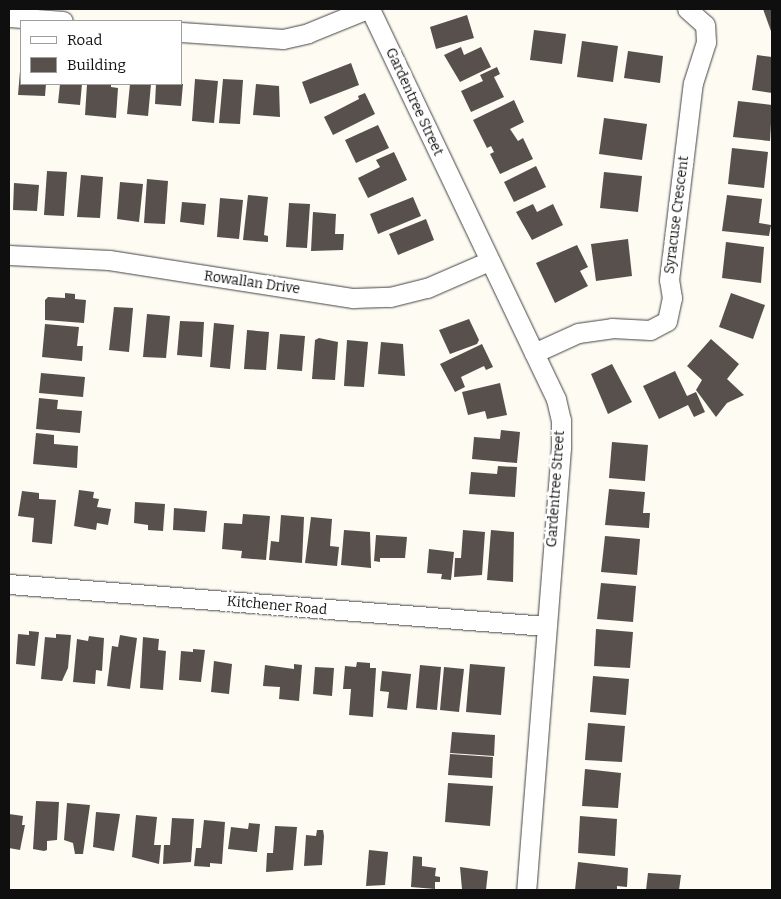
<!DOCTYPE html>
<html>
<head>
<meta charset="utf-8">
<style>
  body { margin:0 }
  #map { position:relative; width:781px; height:899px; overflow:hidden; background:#fefbf3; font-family:Bitter,serif }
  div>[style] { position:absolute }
  .building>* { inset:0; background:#57504c }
  .roads { filter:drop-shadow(0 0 1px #424242) drop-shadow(0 0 1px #424242) }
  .minor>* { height:19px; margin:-9.5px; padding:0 9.5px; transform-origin:9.5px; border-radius:9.5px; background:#fff }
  span { translate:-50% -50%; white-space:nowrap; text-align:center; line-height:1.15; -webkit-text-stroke:5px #fff; paint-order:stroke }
  .street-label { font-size:14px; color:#0f0f0f }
  .frame { position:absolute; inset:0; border:10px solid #0f0f0f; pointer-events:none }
  .legend { position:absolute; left:20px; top:20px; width:162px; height:65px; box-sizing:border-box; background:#fff; border:1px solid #9f9f9f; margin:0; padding:6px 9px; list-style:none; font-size:15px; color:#0f0f0f }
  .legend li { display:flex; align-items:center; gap:10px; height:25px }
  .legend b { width:25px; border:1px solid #9f9f9f }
</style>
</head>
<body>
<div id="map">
  <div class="building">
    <div style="clip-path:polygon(763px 9px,772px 9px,772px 34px)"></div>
    <div style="clip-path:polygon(467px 15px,474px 38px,436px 49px,430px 27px)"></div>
    <div style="clip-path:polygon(534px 30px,566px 34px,562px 64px,530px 60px)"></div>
    <div style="clip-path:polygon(582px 41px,618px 46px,613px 82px,577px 77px)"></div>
    <div style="clip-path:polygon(461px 47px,464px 55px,481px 47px,491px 67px,460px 82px,444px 55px)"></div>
    <div style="clip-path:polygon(628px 51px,663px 56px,660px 83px,624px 78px)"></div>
    <div style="clip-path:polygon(757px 55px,772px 57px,772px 93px,752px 90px)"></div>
    <div style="clip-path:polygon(351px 63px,359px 85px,310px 104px,302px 82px)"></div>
    <div style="clip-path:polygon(497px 67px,500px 74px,494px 77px,504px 97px,471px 112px,461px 91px,483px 81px,480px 75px)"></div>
    <div style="clip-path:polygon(20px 71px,21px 84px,46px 84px,45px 96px,18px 95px)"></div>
    <div style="clip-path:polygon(195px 79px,218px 81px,214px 123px,192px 121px)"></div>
    <div style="clip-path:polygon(223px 79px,243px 80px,240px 124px,219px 123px)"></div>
    <div style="clip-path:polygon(60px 84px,82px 84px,80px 105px,58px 103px)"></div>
    <div style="clip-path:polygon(87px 84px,111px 84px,111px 87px,118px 88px,116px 118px,85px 115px)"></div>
    <div style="clip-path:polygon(130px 84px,151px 84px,148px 116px,127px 114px)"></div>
    <div style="clip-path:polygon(156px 84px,183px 84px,181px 106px,155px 104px)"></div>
    <div style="clip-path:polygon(256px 84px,279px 86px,280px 117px,253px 115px)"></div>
    <div style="clip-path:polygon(365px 93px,375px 114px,333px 135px,324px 117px,359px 99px,358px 96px)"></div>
    <div style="clip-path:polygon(514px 100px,524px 122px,510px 129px,518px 141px,523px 138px,533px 159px,500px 174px,490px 154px,494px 152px,491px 146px,487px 148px,473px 120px)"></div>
    <div style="clip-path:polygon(738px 101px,772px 105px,770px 141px,733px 137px)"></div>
    <div style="clip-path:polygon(604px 118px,647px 124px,642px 160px,599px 154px)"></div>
    <div style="clip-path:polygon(378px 125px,389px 148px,356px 163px,345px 140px)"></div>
    <div style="clip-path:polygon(732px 148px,768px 152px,764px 188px,728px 184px)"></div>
    <div style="clip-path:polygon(394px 152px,407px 180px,368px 198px,358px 178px,380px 167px,376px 160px)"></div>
    <div style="clip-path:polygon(536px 166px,546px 187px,514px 202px,504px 182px)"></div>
    <div style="clip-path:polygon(47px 171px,67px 172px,64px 216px,44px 215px)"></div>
    <div style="clip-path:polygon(604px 172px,642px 176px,638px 212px,600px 208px)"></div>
    <div style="clip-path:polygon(81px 175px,103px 177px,100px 218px,77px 217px)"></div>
    <div style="clip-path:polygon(147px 179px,168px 181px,165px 224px,144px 223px)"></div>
    <div style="clip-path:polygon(120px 182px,143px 184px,139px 222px,117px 219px)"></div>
    <div style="clip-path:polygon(14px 183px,39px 185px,37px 211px,13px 210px)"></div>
    <div style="clip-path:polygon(248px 195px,268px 197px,264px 235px,268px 236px,268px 242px,243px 240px)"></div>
    <div style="clip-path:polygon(727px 195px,762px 199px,759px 223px,771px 225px,769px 236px,722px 231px)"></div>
    <div style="clip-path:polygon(413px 197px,421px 216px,378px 234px,370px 214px)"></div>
    <div style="clip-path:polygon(220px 198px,243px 200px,239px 239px,217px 237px)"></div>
    <div style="clip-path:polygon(182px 202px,206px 204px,204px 225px,180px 222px)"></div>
    <div style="clip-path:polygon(289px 203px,310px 204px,307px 248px,286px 247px)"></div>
    <div style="clip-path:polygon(533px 204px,537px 212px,553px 204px,563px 225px,532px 240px,516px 212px)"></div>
    <div style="clip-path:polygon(313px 212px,336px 214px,335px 234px,344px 234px,343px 250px,311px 251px)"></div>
    <div style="clip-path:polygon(426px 219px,434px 240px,398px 255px,389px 234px)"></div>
    <div style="clip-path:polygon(628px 239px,632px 276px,596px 281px,591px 244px)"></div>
    <div style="clip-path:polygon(726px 242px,764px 247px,761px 283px,722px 278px)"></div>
    <div style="clip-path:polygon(577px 245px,588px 267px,580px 271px,588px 286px,555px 303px,536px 263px)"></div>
    <div style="clip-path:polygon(65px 293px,75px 294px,75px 299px,86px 300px,84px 323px,45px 320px,45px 300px,48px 297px,65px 298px)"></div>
    <div style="clip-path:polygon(731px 293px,765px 305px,753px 339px,719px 327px)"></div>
    <div style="clip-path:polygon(114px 307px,133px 308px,129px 352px,109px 350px)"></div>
    <div style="clip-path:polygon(147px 314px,170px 316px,166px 358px,143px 357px)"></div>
    <div style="clip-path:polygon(469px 319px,479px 340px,477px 344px,450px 354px,439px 330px)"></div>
    <div style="clip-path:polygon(180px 321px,204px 322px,202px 357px,177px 355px)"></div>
    <div style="clip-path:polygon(214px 323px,234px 325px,230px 369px,210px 367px)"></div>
    <div style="clip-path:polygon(45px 324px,79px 327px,77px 346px,83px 346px,82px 361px,42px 357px)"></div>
    <div style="clip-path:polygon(247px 330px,269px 332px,266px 370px,244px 369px)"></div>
    <div style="clip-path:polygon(280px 334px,305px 336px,302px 371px,277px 369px)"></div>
    <div style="clip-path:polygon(319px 338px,338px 342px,335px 380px,312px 379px,315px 340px)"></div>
    <div style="clip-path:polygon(711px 339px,739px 364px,727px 379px,744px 395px,727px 403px,716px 417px,696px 390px,702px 380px,687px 366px)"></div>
    <div style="clip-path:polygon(347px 340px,368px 342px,364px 387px,344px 386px)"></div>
    <div style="clip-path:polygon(381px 342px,403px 344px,405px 376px,378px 374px)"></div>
    <div style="clip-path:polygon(482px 344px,493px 367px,486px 370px,484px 366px,461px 377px,465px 387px,455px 392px,440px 364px)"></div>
    <div style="clip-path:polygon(612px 364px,632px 402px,608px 414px,591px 374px)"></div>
    <div style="clip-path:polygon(675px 371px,687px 396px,696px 392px,705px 412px,694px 417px,688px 405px,659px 419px,643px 386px)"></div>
    <div style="clip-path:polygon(41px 373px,85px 377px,83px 397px,39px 393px)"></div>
    <div style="clip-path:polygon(500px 383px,507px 415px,487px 419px,485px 411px,468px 415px,462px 392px)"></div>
    <div style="clip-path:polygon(39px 398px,58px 400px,57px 409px,82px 411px,80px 433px,36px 429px)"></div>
    <div style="clip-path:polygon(501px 430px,520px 432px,517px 463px,472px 459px,474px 437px,500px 439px)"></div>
    <div style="clip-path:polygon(36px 433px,54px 435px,54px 444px,78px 446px,77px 468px,33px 464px)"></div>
    <div style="clip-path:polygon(612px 442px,648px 445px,645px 481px,609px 478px)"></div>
    <div style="clip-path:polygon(498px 466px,517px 467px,515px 497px,469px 494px,471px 472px,497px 474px)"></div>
    <div style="clip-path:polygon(609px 489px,645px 492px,643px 513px,650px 513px,649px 528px,605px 525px)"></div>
    <div style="clip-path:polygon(79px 490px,94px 492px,93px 498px,99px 499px,97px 507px,111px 509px,108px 525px,97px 523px,96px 530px,74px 526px)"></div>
    <div style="clip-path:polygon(22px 491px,39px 493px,39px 499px,56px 500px,52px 544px,32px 542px,34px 518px,18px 516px)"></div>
    <div style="clip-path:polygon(135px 502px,165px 504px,163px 531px,148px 530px,148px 525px,134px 523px)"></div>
    <div style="clip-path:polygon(174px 508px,207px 511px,205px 532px,173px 530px)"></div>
    <div style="clip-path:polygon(243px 514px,270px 516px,266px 560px,241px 558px,242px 551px,222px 549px,224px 523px,242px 524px)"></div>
    <div style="clip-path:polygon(281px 515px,304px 517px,302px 563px,269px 560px,271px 541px,279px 542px)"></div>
    <div style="clip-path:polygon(311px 517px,332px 519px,330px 546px,339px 547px,337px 566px,305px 563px)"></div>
    <div style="clip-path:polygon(344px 530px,370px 532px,371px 568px,341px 565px)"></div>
    <div style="clip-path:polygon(463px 530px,485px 532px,482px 575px,454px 577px,455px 558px,461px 558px)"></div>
    <div style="clip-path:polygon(491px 530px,514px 532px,513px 582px,487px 580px)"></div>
    <div style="clip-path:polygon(376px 535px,407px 537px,405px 558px,380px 558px,380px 562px,374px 561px)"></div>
    <div style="clip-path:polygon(605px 536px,640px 539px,637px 575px,601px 572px)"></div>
    <div style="clip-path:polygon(429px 549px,454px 552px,451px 580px,441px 579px,442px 574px,427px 573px)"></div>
    <div style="clip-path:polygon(601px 583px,636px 586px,633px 622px,597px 619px)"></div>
    <div style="clip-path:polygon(596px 629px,633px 632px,630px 668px,594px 666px)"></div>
    <div style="clip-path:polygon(29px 631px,39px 632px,35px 666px,16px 664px,18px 634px,29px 635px)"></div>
    <div style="clip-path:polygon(56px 634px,71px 635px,68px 668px,62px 681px,41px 679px,45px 637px,56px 638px)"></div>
    <div style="clip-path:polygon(120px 635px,137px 638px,130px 689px,107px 686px,112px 646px,118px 647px)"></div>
    <div style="clip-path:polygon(89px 636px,104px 638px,102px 671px,96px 670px,95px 684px,73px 682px,77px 639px,88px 641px)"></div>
    <div style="clip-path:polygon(143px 637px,159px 639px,158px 650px,166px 651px,163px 690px,140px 688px)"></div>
    <div style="clip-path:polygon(193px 649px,205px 650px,201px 682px,179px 680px,181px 651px,193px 652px)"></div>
    <div style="clip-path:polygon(214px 661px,232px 664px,229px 694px,211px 692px)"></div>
    <div style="clip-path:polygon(357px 662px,370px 663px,370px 668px,376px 668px,373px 717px,349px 715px,351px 689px,343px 689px,345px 666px,356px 667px)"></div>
    <div style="clip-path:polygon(294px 664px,302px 665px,299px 701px,279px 699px,280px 687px,263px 686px,265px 665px,294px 669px)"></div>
    <div style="clip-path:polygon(470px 664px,505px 667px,501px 715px,466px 712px)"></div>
    <div style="clip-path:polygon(420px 665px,441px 667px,437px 710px,416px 708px)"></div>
    <div style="clip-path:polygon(315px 667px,334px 668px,332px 696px,313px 694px)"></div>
    <div style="clip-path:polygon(444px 667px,464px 669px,459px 712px,440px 710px)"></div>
    <div style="clip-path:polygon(382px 671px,411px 674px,407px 710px,387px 708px,389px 692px,380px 691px)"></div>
    <div style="clip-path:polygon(593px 676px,629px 679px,626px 715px,590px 712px)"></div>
    <div style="clip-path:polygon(588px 723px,625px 726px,622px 762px,585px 760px)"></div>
    <div style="clip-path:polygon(452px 732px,495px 735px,494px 756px,450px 753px)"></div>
    <div style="clip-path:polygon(450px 754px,493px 757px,492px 778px,448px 775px)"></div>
    <div style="clip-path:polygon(585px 769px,621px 773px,618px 808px,582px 806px)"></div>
    <div style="clip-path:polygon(448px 783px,493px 786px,490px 826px,445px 822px)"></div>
    <div style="clip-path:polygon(36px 801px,59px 802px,57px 840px,47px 841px,47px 850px,44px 851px,33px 849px)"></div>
    <div style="clip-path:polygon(67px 803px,90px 805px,83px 854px,75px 854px,73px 843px,64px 840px)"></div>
    <div style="clip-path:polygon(96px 812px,120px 814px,114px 851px,93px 847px)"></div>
    <div style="clip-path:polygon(9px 814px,23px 816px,22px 825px,25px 825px,20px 850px,9px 848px)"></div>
    <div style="clip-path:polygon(136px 815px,157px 817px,154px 845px,161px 845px,159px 864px,132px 857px)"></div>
    <div style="clip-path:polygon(580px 816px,617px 819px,615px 856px,578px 853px)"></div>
    <div style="clip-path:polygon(172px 818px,194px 819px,191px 862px,163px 864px,164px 845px,170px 845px)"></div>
    <div style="clip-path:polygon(204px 820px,225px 822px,222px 864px,210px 863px,210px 867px,194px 866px,196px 848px,201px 848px)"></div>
    <div style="clip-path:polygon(249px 823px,260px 824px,257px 852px,228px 849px,231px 827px,248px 829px)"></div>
    <div style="clip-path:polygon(275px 826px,297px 827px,293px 870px,266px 872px,267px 853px,273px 853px)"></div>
    <div style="clip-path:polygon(317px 830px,323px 830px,324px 836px,322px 865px,304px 866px,306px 835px,316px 836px)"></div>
    <div style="clip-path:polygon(369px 850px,388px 852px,385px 885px,366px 886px)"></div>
    <div style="clip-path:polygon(413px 856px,422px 857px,422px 866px,436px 868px,435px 876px,440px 877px,440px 882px,435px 882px,435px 889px,411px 887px)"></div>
    <div style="clip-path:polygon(578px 862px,628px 868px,627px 887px,617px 886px,617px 890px,575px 890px)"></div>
    <div style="clip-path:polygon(460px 867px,488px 871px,486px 890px,462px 889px)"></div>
    <div style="clip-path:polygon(648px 873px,681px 875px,679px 890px,646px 890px)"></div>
  </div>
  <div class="roads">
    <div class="minor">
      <div style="left:370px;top:9px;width:432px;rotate:64.5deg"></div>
      <div style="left:556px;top:399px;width:22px;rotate:77deg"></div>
      <div style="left:561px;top:420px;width:28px;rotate:90deg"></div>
      <div style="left:561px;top:448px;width:443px;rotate:94.5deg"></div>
      <div style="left:9px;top:17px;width:54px;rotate:4.2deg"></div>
      <div style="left:181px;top:32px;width:102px;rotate:3.9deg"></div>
      <div style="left:283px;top:39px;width:26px;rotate:-13deg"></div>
      <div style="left:308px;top:33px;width:64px;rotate:-22.1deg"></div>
      <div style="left:9px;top:255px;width:100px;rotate:2.9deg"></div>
      <div style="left:109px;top:260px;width:247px;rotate:8.9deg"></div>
      <div style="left:353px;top:298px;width:37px;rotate:-2deg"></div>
      <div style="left:390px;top:297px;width:38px;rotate:-14deg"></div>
      <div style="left:427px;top:288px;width:68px;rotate:-23.5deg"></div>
      <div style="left:534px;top:353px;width:48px;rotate:-24.4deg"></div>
      <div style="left:578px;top:333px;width:34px;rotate:-8deg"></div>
      <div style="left:612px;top:328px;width:38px;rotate:3deg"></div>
      <div style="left:650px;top:330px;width:19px;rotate:-28deg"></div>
      <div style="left:667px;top:321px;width:24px;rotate:-78deg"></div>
      <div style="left:672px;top:298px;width:18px;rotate:-99deg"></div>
      <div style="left:669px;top:280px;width:198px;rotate:-83.1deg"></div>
      <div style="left:693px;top:83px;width:43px;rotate:-72.4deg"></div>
      <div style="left:706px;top:42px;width:17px;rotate:-93deg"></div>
      <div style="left:705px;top:25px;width:24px;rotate:-138deg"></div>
      <div style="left:9px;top:584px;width:539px;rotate:4.47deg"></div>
    </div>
  </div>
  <div class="street-label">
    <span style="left:414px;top:102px;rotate:65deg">Gardentree Street</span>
    <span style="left:677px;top:215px;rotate:-83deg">Syracuse Crescent</span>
    <span style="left:252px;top:283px;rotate:8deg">Rowallan Drive</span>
    <span style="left:556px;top:489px;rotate:-86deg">Gardentree Street</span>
    <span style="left:277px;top:606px;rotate:5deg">Kitchener Road</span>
  </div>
  <div class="frame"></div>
  <ul class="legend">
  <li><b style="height:6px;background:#fff"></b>Road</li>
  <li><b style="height:14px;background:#57504c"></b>Building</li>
  </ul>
</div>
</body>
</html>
